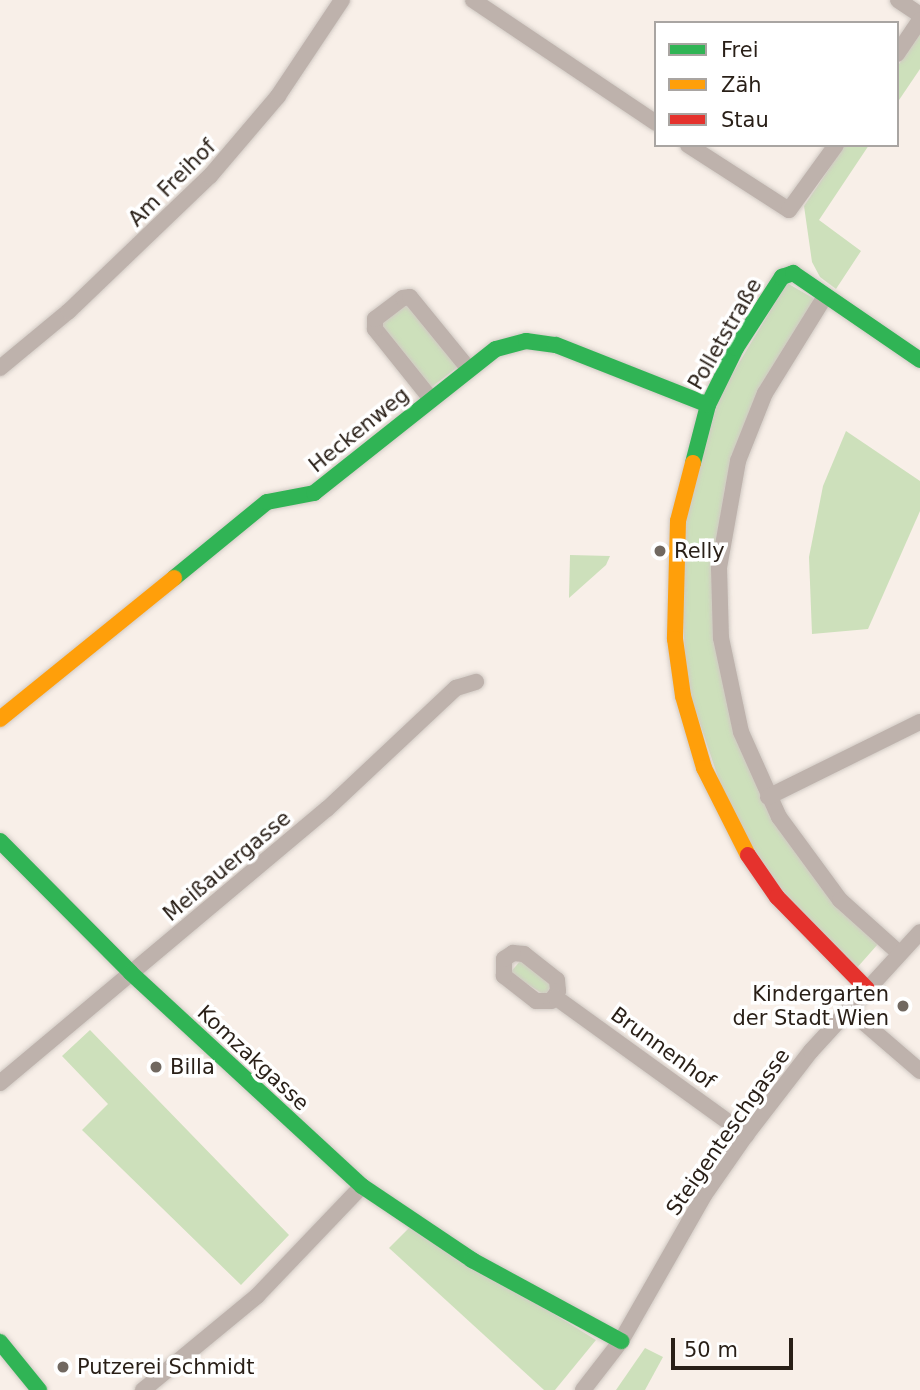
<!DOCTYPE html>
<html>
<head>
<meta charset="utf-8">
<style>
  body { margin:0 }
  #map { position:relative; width:920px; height:1390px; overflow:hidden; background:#f8efe8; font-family:"DejaVu Sans",sans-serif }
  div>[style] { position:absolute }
  .green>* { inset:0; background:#cde0bb }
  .roads { filter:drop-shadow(0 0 2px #d1cac4) drop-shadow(0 0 2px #d1cac4) }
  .street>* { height:16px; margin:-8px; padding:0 8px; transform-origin:8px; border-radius:8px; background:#beb2ac }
  .fast>* { height:16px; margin:-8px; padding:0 8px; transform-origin:8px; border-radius:8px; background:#30b455 }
  .slow>* { height:16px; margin:-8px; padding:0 8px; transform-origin:8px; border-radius:8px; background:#ff9f0a }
  .jam>* { height:16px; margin:-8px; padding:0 8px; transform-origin:8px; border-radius:8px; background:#e5322d }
  .dots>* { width:19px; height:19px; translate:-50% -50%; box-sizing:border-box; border:4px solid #fff; border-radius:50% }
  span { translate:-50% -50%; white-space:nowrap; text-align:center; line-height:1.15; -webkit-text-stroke:7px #fff; paint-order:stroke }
  .street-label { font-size:21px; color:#291f17 }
  .poi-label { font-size:21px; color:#291f17 }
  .left { translate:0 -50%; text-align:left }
  .right { translate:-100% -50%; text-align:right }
  .legend { position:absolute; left:654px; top:21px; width:245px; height:126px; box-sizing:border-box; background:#fff; border:2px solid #a9a5a2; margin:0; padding:9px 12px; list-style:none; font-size:21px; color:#291f17 }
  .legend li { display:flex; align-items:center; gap:14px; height:35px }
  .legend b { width:35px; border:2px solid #a9a5a2 }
  .scale { position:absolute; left:671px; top:1338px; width:122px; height:32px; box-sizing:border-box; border:4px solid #291f17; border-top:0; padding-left:9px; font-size:21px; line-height:24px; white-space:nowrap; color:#291f17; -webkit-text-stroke:5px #fff; paint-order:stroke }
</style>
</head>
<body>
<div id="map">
  <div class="green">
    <div style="clip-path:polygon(920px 33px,920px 69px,897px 103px,897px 67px)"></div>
    <div style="clip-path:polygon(845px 145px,869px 145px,819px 220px,861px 251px,836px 289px,820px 277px,812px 262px,804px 206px)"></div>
    <div style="clip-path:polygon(787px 283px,813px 298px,813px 303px,768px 376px,725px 487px,715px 549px,716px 644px,733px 728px,774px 820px,825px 891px,878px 944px,855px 970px,798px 915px,730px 813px,686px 682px,680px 543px,719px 396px)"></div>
    <div style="clip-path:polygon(408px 302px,459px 366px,429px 389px,378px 325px)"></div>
    <div style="clip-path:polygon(846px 431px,920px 481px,920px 511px,868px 629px,812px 634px,809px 557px,823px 486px)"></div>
    <div style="clip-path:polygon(570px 555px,610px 556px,606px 565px,569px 598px)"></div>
    <div style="clip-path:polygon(520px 961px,551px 983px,546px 996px,510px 973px)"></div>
    <div style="clip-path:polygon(90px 1030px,289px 1235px,241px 1285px,82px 1130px,108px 1104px,62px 1056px)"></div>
    <div style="clip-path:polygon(411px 1226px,596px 1340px,555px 1390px,544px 1390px,389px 1248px)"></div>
    <div style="clip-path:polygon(645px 1348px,663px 1357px,645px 1390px,616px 1390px)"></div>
  </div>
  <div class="roads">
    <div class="street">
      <div style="left:473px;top:0;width:220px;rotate:33.9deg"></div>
      <div style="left:898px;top:0;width:27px;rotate:34deg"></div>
      <div style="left:897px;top:54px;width:41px;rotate:-55.9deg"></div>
      <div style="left:688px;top:145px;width:120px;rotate:32.8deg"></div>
      <div style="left:789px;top:210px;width:80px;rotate:-54.1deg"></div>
      <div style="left:824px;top:298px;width:112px;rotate:121.8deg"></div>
      <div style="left:765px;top:393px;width:73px;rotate:111.7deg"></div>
      <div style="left:738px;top:461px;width:109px;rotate:100.1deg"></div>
      <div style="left:719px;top:568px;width:70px;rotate:88.4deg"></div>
      <div style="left:721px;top:638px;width:96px;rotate:78deg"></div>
      <div style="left:741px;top:732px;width:93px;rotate:65.9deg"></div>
      <div style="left:779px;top:817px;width:103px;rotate:53.7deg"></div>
      <div style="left:840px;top:900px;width:79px;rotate:41.9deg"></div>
      <div style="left:0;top:368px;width:89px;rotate:-39.6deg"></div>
      <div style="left:69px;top:311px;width:195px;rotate:-43.8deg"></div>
      <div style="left:210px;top:176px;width:105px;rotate:-49.6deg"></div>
      <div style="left:278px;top:96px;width:115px;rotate:-56.3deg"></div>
      <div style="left:431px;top:399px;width:90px;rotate:-128.7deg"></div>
      <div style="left:375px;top:329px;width:10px;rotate:-90deg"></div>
      <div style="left:375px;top:319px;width:35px;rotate:-37deg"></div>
      <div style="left:403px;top:298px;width:7px;rotate:-8deg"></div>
      <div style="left:410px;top:297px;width:92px;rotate:50.8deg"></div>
      <div style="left:768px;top:797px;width:169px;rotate:-26.3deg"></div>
      <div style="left:513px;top:953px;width:11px;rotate:5deg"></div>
      <div style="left:524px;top:954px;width:42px;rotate:38.2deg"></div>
      <div style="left:557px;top:980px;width:11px;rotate:85deg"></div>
      <div style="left:558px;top:991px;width:12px;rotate:125deg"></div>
      <div style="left:551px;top:1001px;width:15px;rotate:180deg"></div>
      <div style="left:536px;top:1001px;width:41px;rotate:-142deg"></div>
      <div style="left:504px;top:976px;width:17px;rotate:-90deg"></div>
      <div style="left:504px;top:959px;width:11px;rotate:-34deg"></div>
      <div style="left:555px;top:997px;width:236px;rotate:35.8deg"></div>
      <div style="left:848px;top:1009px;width:95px;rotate:40.7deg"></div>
      <div style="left:0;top:1083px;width:427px;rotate:-40deg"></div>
      <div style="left:327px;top:809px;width:177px;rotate:-43.2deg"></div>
      <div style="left:456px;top:688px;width:21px;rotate:-17deg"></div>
      <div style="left:143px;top:1390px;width:148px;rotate:-39.5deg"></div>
      <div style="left:257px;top:1296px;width:152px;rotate:-46.3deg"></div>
      <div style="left:583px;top:1390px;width:62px;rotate:-52.2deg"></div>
      <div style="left:621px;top:1341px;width:169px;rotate:-60.3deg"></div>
      <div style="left:705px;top:1194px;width:72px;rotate:-55.2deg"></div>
      <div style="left:746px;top:1135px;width:106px;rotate:-52.3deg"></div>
      <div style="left:811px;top:1051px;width:161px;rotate:-47.5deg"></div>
    </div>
    <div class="fast">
      <div style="left:693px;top:463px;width:60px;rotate:-75.5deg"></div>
      <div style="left:708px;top:405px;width:64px;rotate:-63.8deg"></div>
      <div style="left:736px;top:348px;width:85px;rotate:-57.1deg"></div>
      <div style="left:782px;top:277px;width:12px;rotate:-20deg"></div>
      <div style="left:793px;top:273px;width:154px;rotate:34.4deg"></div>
      <div style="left:174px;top:578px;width:120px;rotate:-39.3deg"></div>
      <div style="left:267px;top:502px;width:48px;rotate:-10.8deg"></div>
      <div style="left:314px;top:493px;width:232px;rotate:-38.4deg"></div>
      <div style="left:496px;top:349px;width:31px;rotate:-15deg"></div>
      <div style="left:526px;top:341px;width:30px;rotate:8deg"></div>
      <div style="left:556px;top:345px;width:163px;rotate:21.5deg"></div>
      <div style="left:0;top:841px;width:186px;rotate:45.2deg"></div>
      <div style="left:131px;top:973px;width:314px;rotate:42.7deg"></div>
      <div style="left:362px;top:1186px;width:133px;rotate:33.9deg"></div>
      <div style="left:472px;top:1260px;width:170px;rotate:28.5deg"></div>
      <div style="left:0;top:1342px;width:62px;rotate:50.9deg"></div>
    </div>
    <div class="slow">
      <div style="left:693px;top:463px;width:60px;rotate:104.5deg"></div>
      <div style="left:678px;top:521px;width:118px;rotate:91.5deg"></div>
      <div style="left:675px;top:639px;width:58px;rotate:82deg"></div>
      <div style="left:683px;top:696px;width:75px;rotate:73.7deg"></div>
      <div style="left:704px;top:768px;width:97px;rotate:63.2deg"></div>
      <div style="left:0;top:719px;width:224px;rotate:-39deg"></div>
    </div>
    <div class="jam">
      <div style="left:748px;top:855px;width:51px;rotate:55.4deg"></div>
      <div style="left:777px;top:897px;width:129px;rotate:45.6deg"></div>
    </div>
  </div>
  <div class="dots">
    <div style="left:660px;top:551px;background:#716860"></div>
    <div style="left:903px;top:1006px;background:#716860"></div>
    <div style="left:156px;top:1067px;background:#716860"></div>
    <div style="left:63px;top:1367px;background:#716860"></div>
  </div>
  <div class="street-label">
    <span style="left:172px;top:183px;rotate:-45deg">Am Freihof</span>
    <span style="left:725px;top:334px;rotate:-60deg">Polletstraße</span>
    <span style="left:359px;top:430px;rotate:-39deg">Heckenweg</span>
    <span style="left:227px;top:866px;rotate:-40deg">Meißauergasse</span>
    <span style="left:663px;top:1048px;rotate:36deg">Brunnenhof</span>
    <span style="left:253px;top:1058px;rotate:43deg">Komzakgasse</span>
    <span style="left:728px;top:1132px;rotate:-55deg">Steigenteschgasse</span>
  </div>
  <div class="poi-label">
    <span class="left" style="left:674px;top:551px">Relly</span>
    <span class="right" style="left:889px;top:1006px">Kindergarten<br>der Stadt Wien</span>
    <span class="left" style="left:170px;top:1067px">Billa</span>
    <span class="left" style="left:77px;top:1367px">Putzerei Schmidt</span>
  </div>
  <ul class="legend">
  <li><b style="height:9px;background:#30b455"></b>Frei</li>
  <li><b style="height:9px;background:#ff9f0a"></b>Zäh</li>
  <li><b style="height:9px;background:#e5322d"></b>Stau</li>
  </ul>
  <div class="scale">50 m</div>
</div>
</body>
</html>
